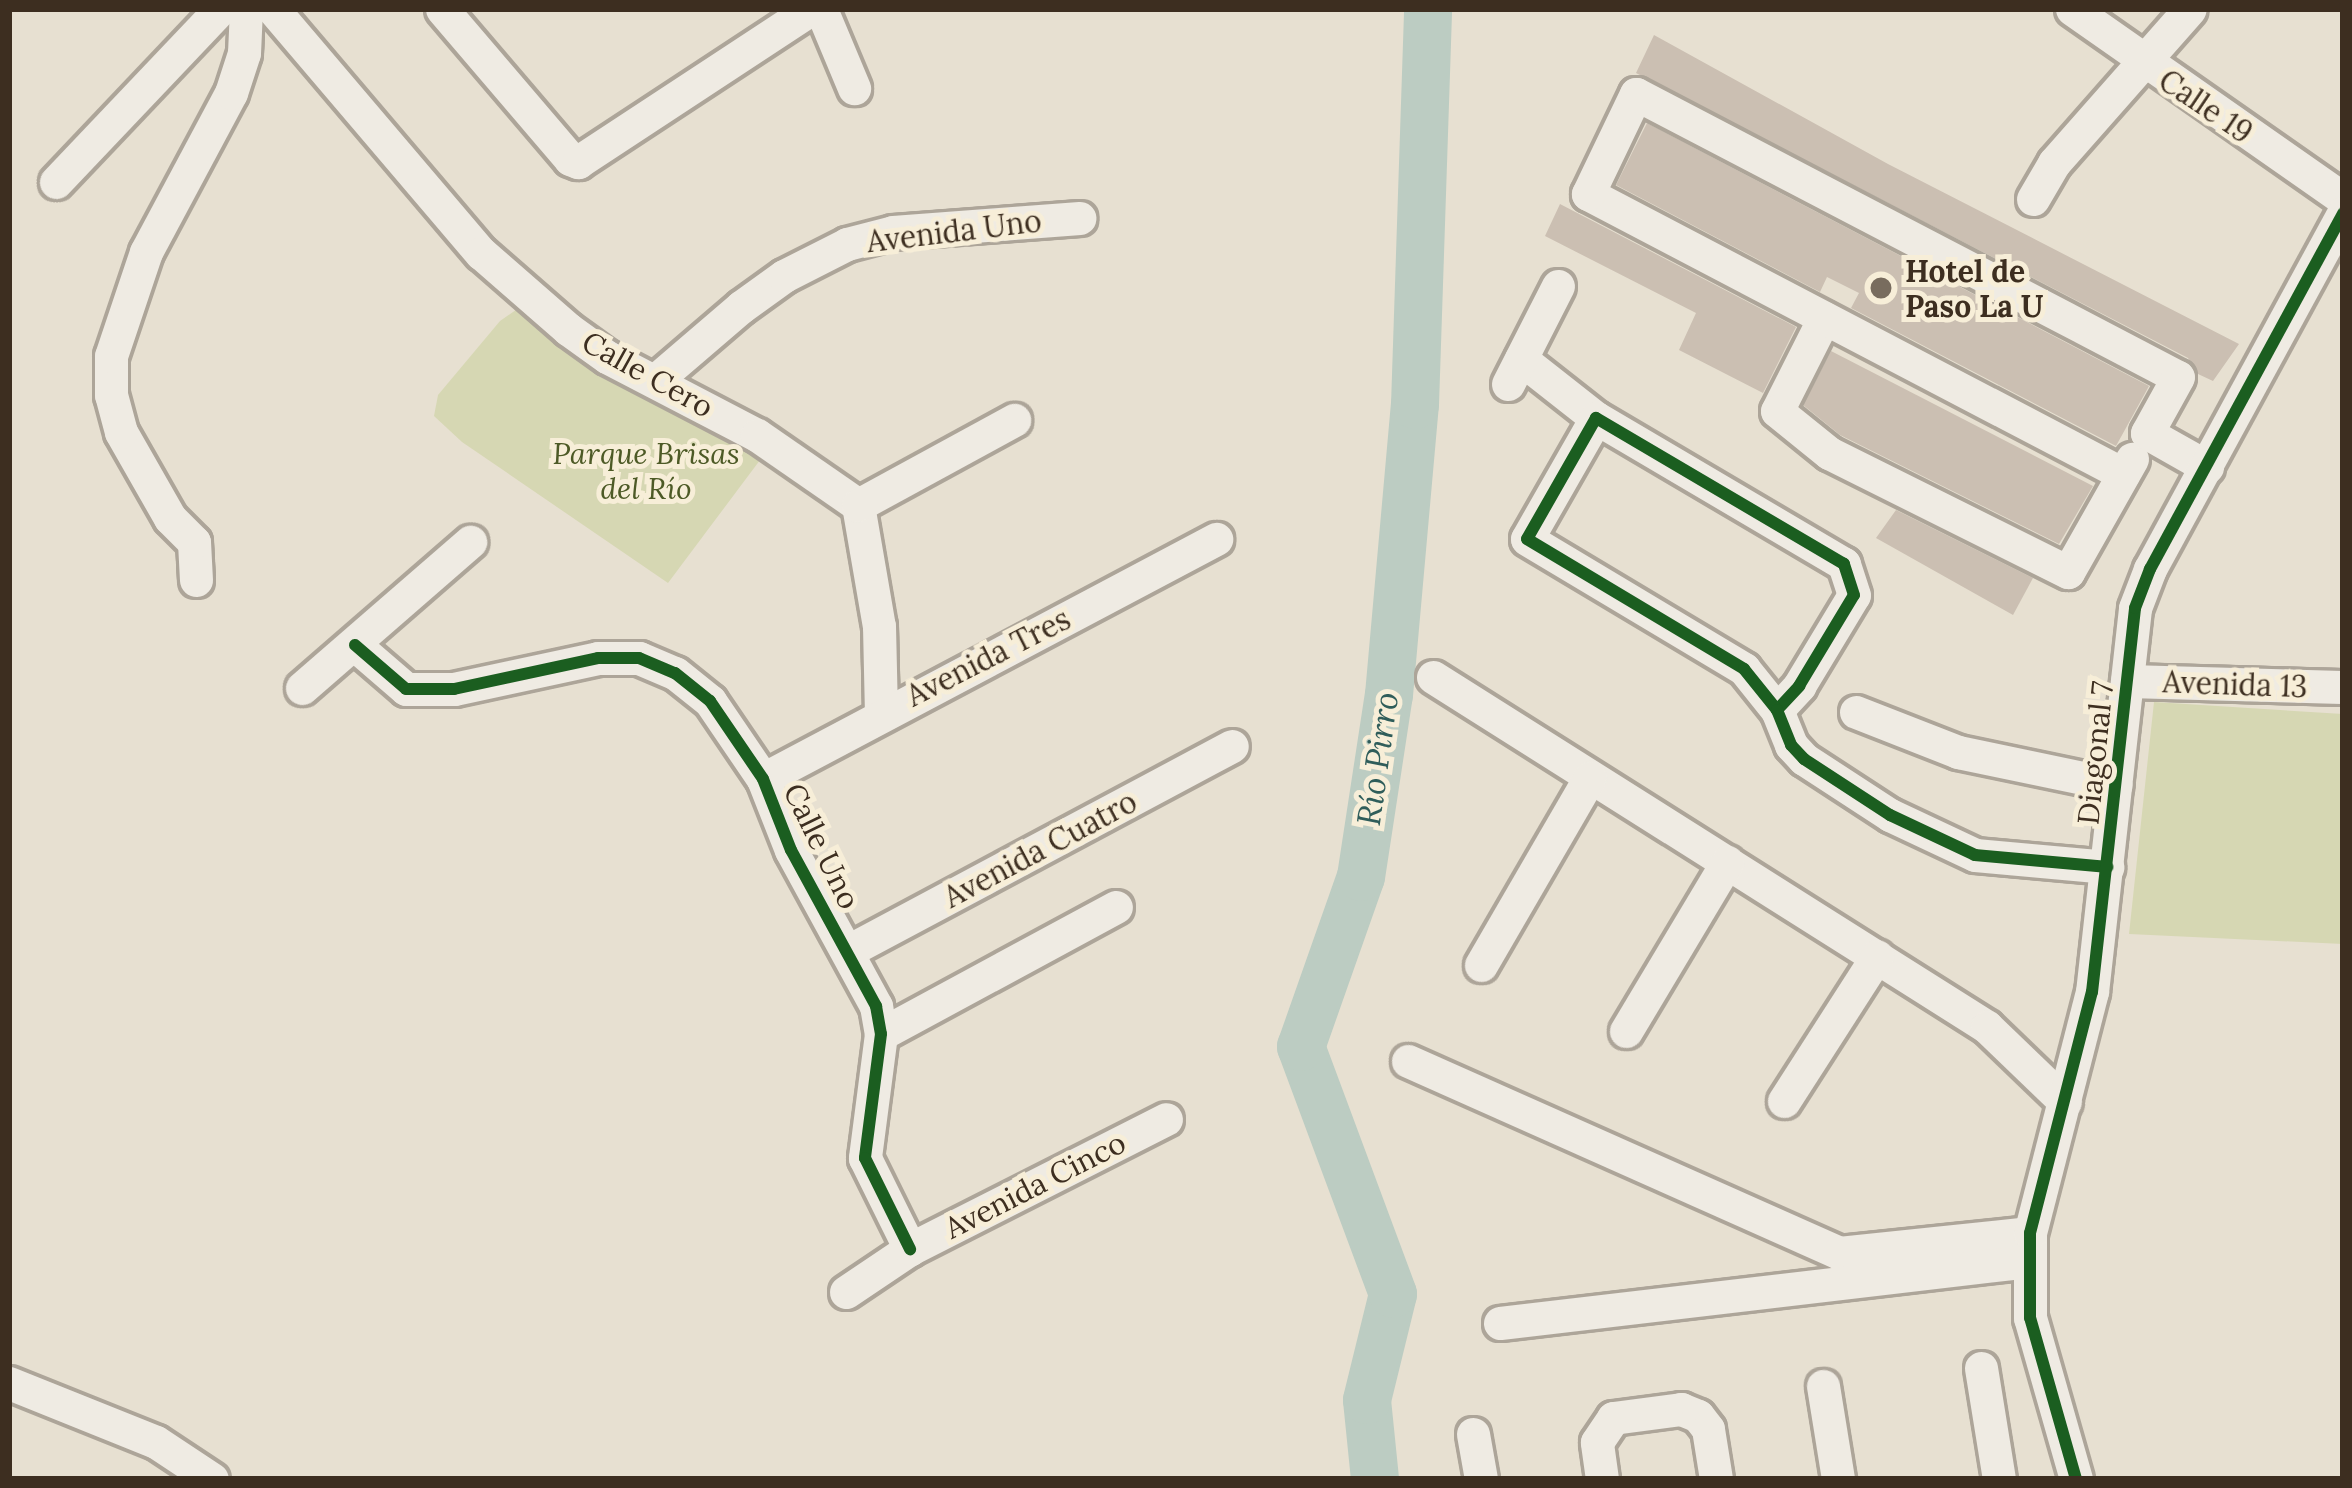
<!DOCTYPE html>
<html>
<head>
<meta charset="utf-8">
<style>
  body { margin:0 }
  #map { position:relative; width:2352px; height:1488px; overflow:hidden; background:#e7e0d1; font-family:Lora,serif }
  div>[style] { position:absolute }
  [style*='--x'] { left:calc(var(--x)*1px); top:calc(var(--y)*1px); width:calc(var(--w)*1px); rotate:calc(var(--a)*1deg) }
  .green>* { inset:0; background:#d6d7b3 }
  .river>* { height:48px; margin:-24px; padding:0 24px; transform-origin:24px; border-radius:24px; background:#bcccc2 }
  .building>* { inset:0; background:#cbbfb2 }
  .roads { filter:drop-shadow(3px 0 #ada599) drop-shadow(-3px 0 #ada599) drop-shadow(0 3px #ada599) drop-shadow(0 -3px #ada599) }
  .minor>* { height:33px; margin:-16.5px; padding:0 16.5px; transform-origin:16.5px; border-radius:16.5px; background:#efebe3 }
  .cycleway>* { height:12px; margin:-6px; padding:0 6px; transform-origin:6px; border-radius:6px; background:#1b5e20 }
  .dots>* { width:33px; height:33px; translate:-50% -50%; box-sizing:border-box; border:6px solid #f7eed8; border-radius:50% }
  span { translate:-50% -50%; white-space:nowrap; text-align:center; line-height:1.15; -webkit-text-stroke:10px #f7eed8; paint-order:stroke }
  .street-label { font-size:30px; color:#3d2e20 }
  .poi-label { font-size:30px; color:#3d2e20; font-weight:700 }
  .left { translate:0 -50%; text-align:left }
  .park-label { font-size:30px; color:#4d5a26; font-style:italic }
  .water-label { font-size:33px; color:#2f5d5a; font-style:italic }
  .frame { position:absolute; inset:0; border:12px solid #3d2e20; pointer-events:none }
</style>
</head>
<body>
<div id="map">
  <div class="green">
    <div style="clip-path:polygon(523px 305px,766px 452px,668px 583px,462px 442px,434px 416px,438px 395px,500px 321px)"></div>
    <div style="clip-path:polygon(2154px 702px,2343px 714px,2343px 944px,2129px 934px)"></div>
  </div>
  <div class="river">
    <div style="--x:1375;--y:1479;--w:79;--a:-95.8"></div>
    <div style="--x:1367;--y:1400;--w:109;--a:-76.2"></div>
    <div style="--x:1393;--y:1294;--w:264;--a:-110.4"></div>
    <div style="--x:1301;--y:1047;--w:180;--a:-70.6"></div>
    <div style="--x:1361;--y:877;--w:184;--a:-81.3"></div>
    <div style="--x:1389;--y:695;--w:291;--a:-84.9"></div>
    <div style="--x:1415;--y:405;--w:396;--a:-88.1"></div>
  </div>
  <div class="building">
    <div style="clip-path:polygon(1654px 35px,1888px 164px,2239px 344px,2213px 381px,2198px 374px,2188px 358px,1636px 73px)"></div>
    <div style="clip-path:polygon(1647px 123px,2149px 386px,2116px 446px,1851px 308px,1859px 293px,1827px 277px,1820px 292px,1616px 185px)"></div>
    <div style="clip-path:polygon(1560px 204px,1796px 327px,1763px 393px,1679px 350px,1696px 313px,1545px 236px)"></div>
    <div style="clip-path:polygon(1831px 351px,2093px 486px,2059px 544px,1840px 435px,1803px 405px)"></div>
    <div style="clip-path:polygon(1896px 510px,2033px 578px,2013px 615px,1876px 538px)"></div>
  </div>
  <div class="roads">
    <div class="minor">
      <div style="--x:273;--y:9;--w:321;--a:49.6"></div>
      <div style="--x:481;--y:253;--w:116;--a:41.1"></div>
      <div style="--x:568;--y:329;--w:48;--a:35.7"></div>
      <div style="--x:607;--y:357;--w:169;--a:27.5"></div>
      <div style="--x:757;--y:435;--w:123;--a:34.7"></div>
      <div style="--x:858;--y:505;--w:123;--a:80.2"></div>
      <div style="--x:879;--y:626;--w:86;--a:88.7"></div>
      <div style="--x:442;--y:9;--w:197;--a:49.5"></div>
      <div style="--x:570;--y:159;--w:9;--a:21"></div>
      <div style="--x:578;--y:162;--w:279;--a:-33.3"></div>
      <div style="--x:821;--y:9;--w:86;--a:67.3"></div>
      <div style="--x:2072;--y:9;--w:331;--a:35"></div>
      <div style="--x:56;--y:182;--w:238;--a:-46.5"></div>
      <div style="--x:2033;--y:199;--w:42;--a:-59.7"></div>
      <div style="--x:2054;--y:163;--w:205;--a:-48.6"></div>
      <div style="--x:1824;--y:318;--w:104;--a:116.8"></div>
      <div style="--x:1777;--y:411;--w:67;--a:38.9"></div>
      <div style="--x:1829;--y:453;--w:267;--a:26.5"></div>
      <div style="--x:2068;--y:572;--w:130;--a:-60.5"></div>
      <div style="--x:1521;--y:359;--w:95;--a:38.2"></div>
      <div style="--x:657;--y:379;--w:111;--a:-40.6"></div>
      <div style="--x:741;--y:307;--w:53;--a:-35.8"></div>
      <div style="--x:784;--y:276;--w:71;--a:-26.9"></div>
      <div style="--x:847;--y:244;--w:48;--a:-14.6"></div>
      <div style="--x:893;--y:232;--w:187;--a:-4.3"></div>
      <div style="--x:1508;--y:384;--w:110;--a:-63"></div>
      <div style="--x:2123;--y:474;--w:604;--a:-152.37"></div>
      <div style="--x:1588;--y:194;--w:111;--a:-64.4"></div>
      <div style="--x:1636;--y:94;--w:611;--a:27.57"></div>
      <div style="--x:2178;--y:377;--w:64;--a:119"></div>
      <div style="--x:2147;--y:433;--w:69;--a:29.5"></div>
      <div style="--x:858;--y:505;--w:178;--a:-28.6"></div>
      <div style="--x:196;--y:580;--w:38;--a:-93"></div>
      <div style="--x:194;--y:542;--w:34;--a:-135"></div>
      <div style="--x:170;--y:518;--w:99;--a:-119.7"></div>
      <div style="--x:121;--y:432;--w:38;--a:-105"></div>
      <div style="--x:111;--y:395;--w:39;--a:-90"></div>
      <div style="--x:111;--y:356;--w:110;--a:-71.4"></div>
      <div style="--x:146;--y:252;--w:180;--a:-61.9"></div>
      <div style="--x:231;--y:93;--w:42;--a:-72"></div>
      <div style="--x:244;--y:53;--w:44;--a:-87.4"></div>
      <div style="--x:355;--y:645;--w:67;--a:40.8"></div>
      <div style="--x:406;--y:689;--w:48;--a:0"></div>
      <div style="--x:454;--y:689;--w:147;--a:-12.1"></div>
      <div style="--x:598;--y:658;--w:41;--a:0"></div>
      <div style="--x:639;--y:658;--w:39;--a:23"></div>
      <div style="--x:675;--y:673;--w:45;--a:38.7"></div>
      <div style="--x:710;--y:701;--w:94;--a:55.8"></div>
      <div style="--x:763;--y:779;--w:76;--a:68.5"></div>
      <div style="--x:791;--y:850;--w:178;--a:61.4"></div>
      <div style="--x:876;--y:1006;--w:28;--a:80"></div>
      <div style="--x:881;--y:1034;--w:125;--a:97.4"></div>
      <div style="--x:865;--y:1158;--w:102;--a:63.7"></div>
      <div style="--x:1433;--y:677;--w:655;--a:32.28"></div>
      <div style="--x:1987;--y:1027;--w:108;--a:43.9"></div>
      <div style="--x:2127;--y:681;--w:216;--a:1.6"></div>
      <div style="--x:302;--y:688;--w:223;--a:-41"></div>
      <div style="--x:1777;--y:710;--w:33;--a:-47"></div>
      <div style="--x:1799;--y:686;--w:106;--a:-58.9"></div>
      <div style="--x:1854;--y:595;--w:33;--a:-108"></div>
      <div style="--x:1844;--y:564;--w:288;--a:-149.5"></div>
      <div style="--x:1596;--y:418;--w:139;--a:119.7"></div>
      <div style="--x:1527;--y:539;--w:253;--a:30.9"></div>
      <div style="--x:1744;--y:669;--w:53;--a:51.2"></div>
      <div style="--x:1777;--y:710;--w:38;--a:68"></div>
      <div style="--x:1791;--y:745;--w:19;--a:47"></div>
      <div style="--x:1804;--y:759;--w:103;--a:33.1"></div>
      <div style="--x:1890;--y:815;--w:94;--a:25.2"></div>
      <div style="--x:1975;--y:855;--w:133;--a:5.2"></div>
      <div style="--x:1856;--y:712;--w:110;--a:21.4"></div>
      <div style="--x:1958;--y:752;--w:161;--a:11.8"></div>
      <div style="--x:763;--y:779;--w:513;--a:-27.91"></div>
      <div style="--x:848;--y:951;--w:435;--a:-28.1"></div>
      <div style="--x:1481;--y:965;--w:217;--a:-59.9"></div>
      <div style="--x:1626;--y:1031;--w:197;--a:-59.1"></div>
      <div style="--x:881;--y:1034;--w:267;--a:-28.4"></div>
      <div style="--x:1408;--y:1061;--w:472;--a:24"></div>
      <div style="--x:1839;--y:1253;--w:192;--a:-6"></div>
      <div style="--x:1784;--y:1101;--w:172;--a:-57.3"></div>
      <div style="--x:846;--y:1292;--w:77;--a:-33.9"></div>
      <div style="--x:910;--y:1249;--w:287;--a:-26.9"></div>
      <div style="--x:1500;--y:1323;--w:533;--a:-6.68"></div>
      <div style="--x:1981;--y:1368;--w:112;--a:80.8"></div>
      <div style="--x:9;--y:1383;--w:158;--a:21.9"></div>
      <div style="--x:156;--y:1442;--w:67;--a:33.5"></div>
      <div style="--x:1823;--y:1386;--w:94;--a:80.8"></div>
      <div style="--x:1473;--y:1434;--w:46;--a:79.9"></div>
      <div style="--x:1602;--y:1479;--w:37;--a:-98"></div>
      <div style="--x:1597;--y:1442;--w:29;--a:-56"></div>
      <div style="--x:1613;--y:1418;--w:69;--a:-7.5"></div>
      <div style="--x:1681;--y:1409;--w:18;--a:22"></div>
      <div style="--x:1698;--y:1416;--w:16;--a:52"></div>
      <div style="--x:1708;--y:1429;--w:51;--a:80.9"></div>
      <div style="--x:2076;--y:1479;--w:167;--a:-105.9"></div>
      <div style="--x:2030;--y:1318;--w:85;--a:-90"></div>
      <div style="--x:2030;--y:1233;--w:249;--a:-75.6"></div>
      <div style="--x:2092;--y:992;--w:386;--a:-83.6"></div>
      <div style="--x:2135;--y:608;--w:42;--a:-69"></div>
      <div style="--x:2150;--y:569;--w:405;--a:-61.5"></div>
    </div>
  </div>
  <div class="cycleway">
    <div style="--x:355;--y:645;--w:67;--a:40.8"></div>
    <div style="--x:406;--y:689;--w:48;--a:0"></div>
    <div style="--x:454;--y:689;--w:147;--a:-12.1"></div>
    <div style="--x:598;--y:658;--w:41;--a:0"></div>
    <div style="--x:639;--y:658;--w:39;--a:23"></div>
    <div style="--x:675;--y:673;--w:45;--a:38.7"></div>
    <div style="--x:710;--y:701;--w:94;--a:55.8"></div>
    <div style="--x:763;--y:779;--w:76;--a:68.5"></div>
    <div style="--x:791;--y:850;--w:178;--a:61.4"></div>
    <div style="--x:876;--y:1006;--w:28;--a:80"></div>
    <div style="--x:881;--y:1034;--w:125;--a:97.4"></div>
    <div style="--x:865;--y:1158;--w:102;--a:63.7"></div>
    <div style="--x:1777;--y:710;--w:33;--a:-47"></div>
    <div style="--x:1799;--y:686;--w:106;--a:-58.9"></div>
    <div style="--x:1854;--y:595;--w:33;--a:-108"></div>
    <div style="--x:1844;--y:564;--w:288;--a:-149.5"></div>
    <div style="--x:1596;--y:418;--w:139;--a:119.7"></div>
    <div style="--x:1527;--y:539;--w:253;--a:30.9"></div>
    <div style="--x:1744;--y:669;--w:53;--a:51.2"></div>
    <div style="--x:1777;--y:710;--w:38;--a:68"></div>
    <div style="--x:1791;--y:745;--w:19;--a:47"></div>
    <div style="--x:1804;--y:759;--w:103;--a:33.1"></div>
    <div style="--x:1890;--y:815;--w:94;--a:25.2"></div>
    <div style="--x:1975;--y:855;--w:133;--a:5.2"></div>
    <div style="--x:2076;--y:1479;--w:167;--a:-105.9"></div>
    <div style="--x:2030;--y:1318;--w:85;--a:-90"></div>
    <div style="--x:2030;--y:1233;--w:249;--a:-75.6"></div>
    <div style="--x:2092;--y:992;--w:386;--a:-83.6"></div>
    <div style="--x:2135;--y:608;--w:42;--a:-69"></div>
    <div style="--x:2150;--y:569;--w:405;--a:-61.5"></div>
  </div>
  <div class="dots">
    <div style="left:1881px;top:288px;background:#786c5e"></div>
  </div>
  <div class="street-label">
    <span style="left:2206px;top:106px;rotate:34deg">Calle 19</span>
    <span style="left:954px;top:231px;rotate:-7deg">Avenida Uno</span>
    <span style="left:648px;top:374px;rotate:29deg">Calle Cero</span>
    <span style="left:988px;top:657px;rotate:-27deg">Avenida Tres</span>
    <span style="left:2235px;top:684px;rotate:2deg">Avenida 13</span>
    <span style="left:2095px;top:753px;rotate:-84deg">Diagonal 7</span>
    <span style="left:822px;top:846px;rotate:64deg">Calle Uno</span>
    <span style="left:1040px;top:849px;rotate:-28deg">Avenida Cuatro</span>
    <span style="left:1035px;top:1185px;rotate:-27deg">Avenida Cinco</span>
  </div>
  <div class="poi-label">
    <span class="left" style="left:1905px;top:288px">Hotel de<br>Paso La U</span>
  </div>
  <div class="park-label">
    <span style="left:646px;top:470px">Parque Brisas<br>del Río</span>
  </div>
  <div class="water-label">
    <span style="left:1378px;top:759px;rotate:-82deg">Río Pirro</span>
  </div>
  <div class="frame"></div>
</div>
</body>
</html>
